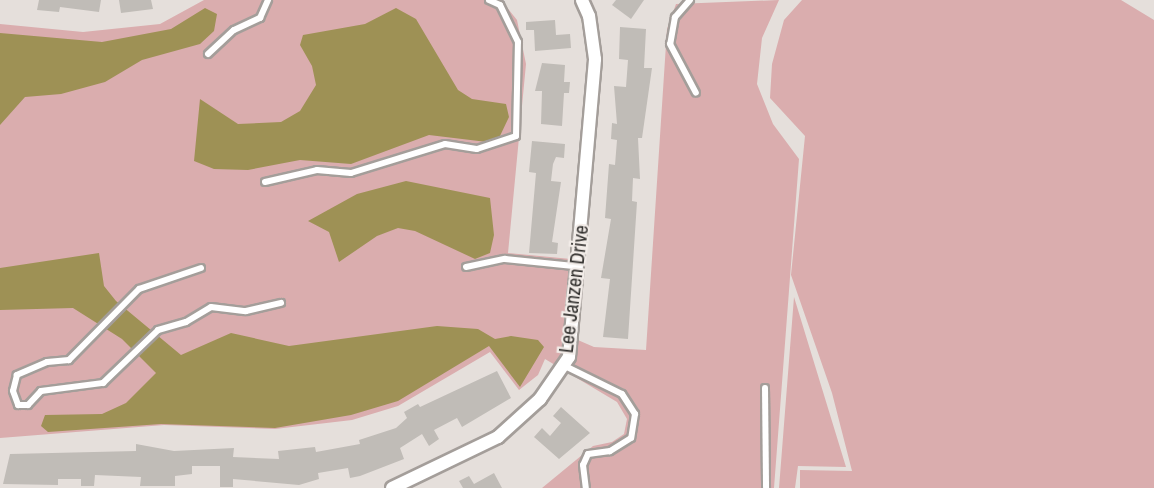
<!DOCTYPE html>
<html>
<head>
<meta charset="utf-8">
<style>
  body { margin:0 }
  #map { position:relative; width:1154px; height:488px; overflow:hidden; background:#e5dfdb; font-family:"Archivo Narrow",sans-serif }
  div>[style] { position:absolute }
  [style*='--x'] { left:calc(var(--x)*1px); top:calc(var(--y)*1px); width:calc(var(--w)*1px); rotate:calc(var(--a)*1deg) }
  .green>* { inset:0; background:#daadae }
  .water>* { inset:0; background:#9e9155 }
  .building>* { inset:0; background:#c0bcb7 }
  .roads { filter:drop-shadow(2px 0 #a49e9a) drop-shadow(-2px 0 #a49e9a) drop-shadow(0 2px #a49e9a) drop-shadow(0 -2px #a49e9a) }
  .lane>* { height:6px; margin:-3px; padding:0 3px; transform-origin:3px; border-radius:3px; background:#fff }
  .street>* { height:12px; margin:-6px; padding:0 6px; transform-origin:6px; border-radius:6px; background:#fff }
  span { translate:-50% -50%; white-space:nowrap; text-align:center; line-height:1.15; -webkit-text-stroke:4.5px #f2ece8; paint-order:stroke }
  .street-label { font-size:20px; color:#32302e }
</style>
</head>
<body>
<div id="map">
  <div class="green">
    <div style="clip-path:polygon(204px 0,501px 0,517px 20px,526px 64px,508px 253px,571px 259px,564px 334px,594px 347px,646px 350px,667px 29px,676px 4px,779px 0,762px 38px,757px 84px,773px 124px,799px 159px,774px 488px,542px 488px,593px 446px,612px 442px,624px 434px,627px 419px,617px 402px,545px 359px,538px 375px,519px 390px,490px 352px,398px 406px,352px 420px,275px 429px,164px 425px,0 438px,0 24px,83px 32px,160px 24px)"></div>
    <div style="clip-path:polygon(802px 0,1121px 0,1154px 20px,1154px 488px,800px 488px,800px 470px,852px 471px,832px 393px,791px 275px,805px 136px,770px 98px,772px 64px,784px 20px)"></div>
    <div style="clip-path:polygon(794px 297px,846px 467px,798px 466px,795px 488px,779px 488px)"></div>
  </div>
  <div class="water">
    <div style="clip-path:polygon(205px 8px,217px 14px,214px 31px,200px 44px,142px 60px,105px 82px,61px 94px,25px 97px,0 125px,0 33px,102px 42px,171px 29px)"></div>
    <div style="clip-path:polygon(396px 8px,416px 19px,458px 90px,472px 99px,506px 104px,509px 117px,499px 138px,487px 142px,429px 135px,351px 164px,300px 160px,248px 170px,214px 169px,194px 161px,200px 99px,238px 124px,281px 122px,300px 111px,316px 85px,312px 66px,300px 45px,303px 35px,365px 24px)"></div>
    <div style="clip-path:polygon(406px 181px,490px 198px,494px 235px,490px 253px,475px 259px,415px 231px,398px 228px,377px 236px,339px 262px,329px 232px,308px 221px,357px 194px)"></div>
    <div style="clip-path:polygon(99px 253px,104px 286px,116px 301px,181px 355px,231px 333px,289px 346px,437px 326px,478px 329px,495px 339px,511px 336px,538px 340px,544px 347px,520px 387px,489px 346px,398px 401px,351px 415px,275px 428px,161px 424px,48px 432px,41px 426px,45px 415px,102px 414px,126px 403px,156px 373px,122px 339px,73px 308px,0 310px,0 268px)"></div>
  </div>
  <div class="building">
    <div style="clip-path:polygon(39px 0,101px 0,99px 12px,60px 7px,59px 12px,37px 10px)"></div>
    <div style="clip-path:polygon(119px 0,151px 0,153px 9px,121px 13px)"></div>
    <div style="clip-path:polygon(616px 0,644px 0,631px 19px,612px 5px)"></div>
    <div style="clip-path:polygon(555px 20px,556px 35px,570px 34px,571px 48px,535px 51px,534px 30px,526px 30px,526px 22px)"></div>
    <div style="clip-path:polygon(620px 27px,646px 29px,644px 68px,652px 68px,642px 138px,638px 138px,640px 179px,633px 178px,632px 201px,637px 202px,628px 339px,603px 337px,610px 279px,601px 278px,611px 219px,605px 218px,609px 164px,615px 165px,617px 140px,611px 139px,612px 123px,617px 124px,614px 86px,626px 87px,628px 60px,619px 59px)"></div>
    <div style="clip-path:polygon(542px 63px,565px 65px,564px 82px,570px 82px,569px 93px,564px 93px,562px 126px,541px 124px,542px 91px,535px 91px)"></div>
    <div style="clip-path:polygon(532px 141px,565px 144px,564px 158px,556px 157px,553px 164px,551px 181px,561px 182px,552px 242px,558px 243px,557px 254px,529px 253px,536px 173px,529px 172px)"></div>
    <div style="clip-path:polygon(497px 371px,511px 398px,462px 427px,457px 418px,434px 430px,439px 439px,429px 446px,422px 434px,400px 448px,404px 459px,360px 476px,350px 478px,348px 468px,318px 473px,319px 479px,299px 485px,233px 479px,233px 487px,220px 487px,220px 466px,192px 466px,192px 474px,175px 476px,175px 486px,140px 486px,141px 477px,95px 475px,94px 486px,81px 486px,81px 479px,58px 479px,58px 485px,3px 484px,10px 454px,136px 451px,136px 444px,174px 451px,234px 448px,233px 457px,279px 459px,278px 451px,315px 447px,316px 452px,360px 444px,359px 440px,396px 428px,407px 418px,404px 412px,418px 404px,420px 407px)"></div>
    <div style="clip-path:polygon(561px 407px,590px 433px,559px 459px,534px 437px,542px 428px,550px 436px,561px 423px,553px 416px)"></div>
    <div style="clip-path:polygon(494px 473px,502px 488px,463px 488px,459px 481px,469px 476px,474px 484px)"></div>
  </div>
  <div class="roads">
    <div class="lane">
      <div style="--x:690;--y:0;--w:23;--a:131"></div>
      <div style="--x:675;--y:17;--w:27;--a:100"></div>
      <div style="--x:670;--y:44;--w:55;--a:62"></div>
      <div style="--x:208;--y:54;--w:35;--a:-43"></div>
      <div style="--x:234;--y:30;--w:29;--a:-25"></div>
      <div style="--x:260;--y:18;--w:20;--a:-66"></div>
      <div style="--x:265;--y:182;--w:53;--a:-13"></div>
      <div style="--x:317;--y:170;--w:34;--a:5"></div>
      <div style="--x:351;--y:173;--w:98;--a:-17.1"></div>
      <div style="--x:445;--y:144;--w:32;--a:9"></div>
      <div style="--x:477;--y:149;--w:41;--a:-18.4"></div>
      <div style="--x:516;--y:136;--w:94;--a:-88.8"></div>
      <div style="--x:518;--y:42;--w:41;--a:-115.9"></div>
      <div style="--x:500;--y:5;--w:12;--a:-156"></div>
      <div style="--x:466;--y:267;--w:40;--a:-12"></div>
      <div style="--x:505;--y:259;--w:69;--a:5.8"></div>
      <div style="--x:201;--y:268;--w:65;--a:161.3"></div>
      <div style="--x:139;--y:289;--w:100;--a:134.6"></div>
      <div style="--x:69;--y:360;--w:22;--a:175"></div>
      <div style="--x:47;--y:362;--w:33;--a:157"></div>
      <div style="--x:17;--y:375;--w:16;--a:104"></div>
      <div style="--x:13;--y:391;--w:15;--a:70"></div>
      <div style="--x:18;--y:405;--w:10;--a:0"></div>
      <div style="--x:28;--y:405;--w:19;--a:-47"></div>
      <div style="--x:41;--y:391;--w:63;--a:-7.4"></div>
      <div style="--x:103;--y:383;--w:76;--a:-43.9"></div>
      <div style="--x:158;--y:330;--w:29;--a:-16"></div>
      <div style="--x:186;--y:322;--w:29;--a:-31"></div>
      <div style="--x:211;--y:307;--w:35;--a:7"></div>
      <div style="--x:246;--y:311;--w:36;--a:-13"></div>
      <div style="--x:567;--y:367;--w:61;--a:26.1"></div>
      <div style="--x:622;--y:394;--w:24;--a:57"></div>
      <div style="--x:635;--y:414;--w:24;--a:99"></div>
      <div style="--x:631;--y:438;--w:25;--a:148"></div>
      <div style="--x:610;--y:451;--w:22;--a:172"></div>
      <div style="--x:588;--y:454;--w:12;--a:114"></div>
      <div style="--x:583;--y:465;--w:23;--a:83"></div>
      <div style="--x:765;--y:388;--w:100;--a:89.4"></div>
    </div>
    <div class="street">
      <div style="--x:392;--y:488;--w:118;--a:-25.7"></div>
      <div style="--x:498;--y:437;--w:57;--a:-42.1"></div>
      <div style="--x:540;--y:399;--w:51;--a:-55.4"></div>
      <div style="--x:569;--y:357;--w:299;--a:-85"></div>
      <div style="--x:595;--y:59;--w:43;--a:-97.9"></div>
      <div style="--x:589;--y:16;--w:17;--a:-114"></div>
    </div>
  </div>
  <div class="street-label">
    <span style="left:573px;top:289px;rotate:-83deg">Lee Janzen Drive</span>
  </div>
</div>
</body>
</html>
